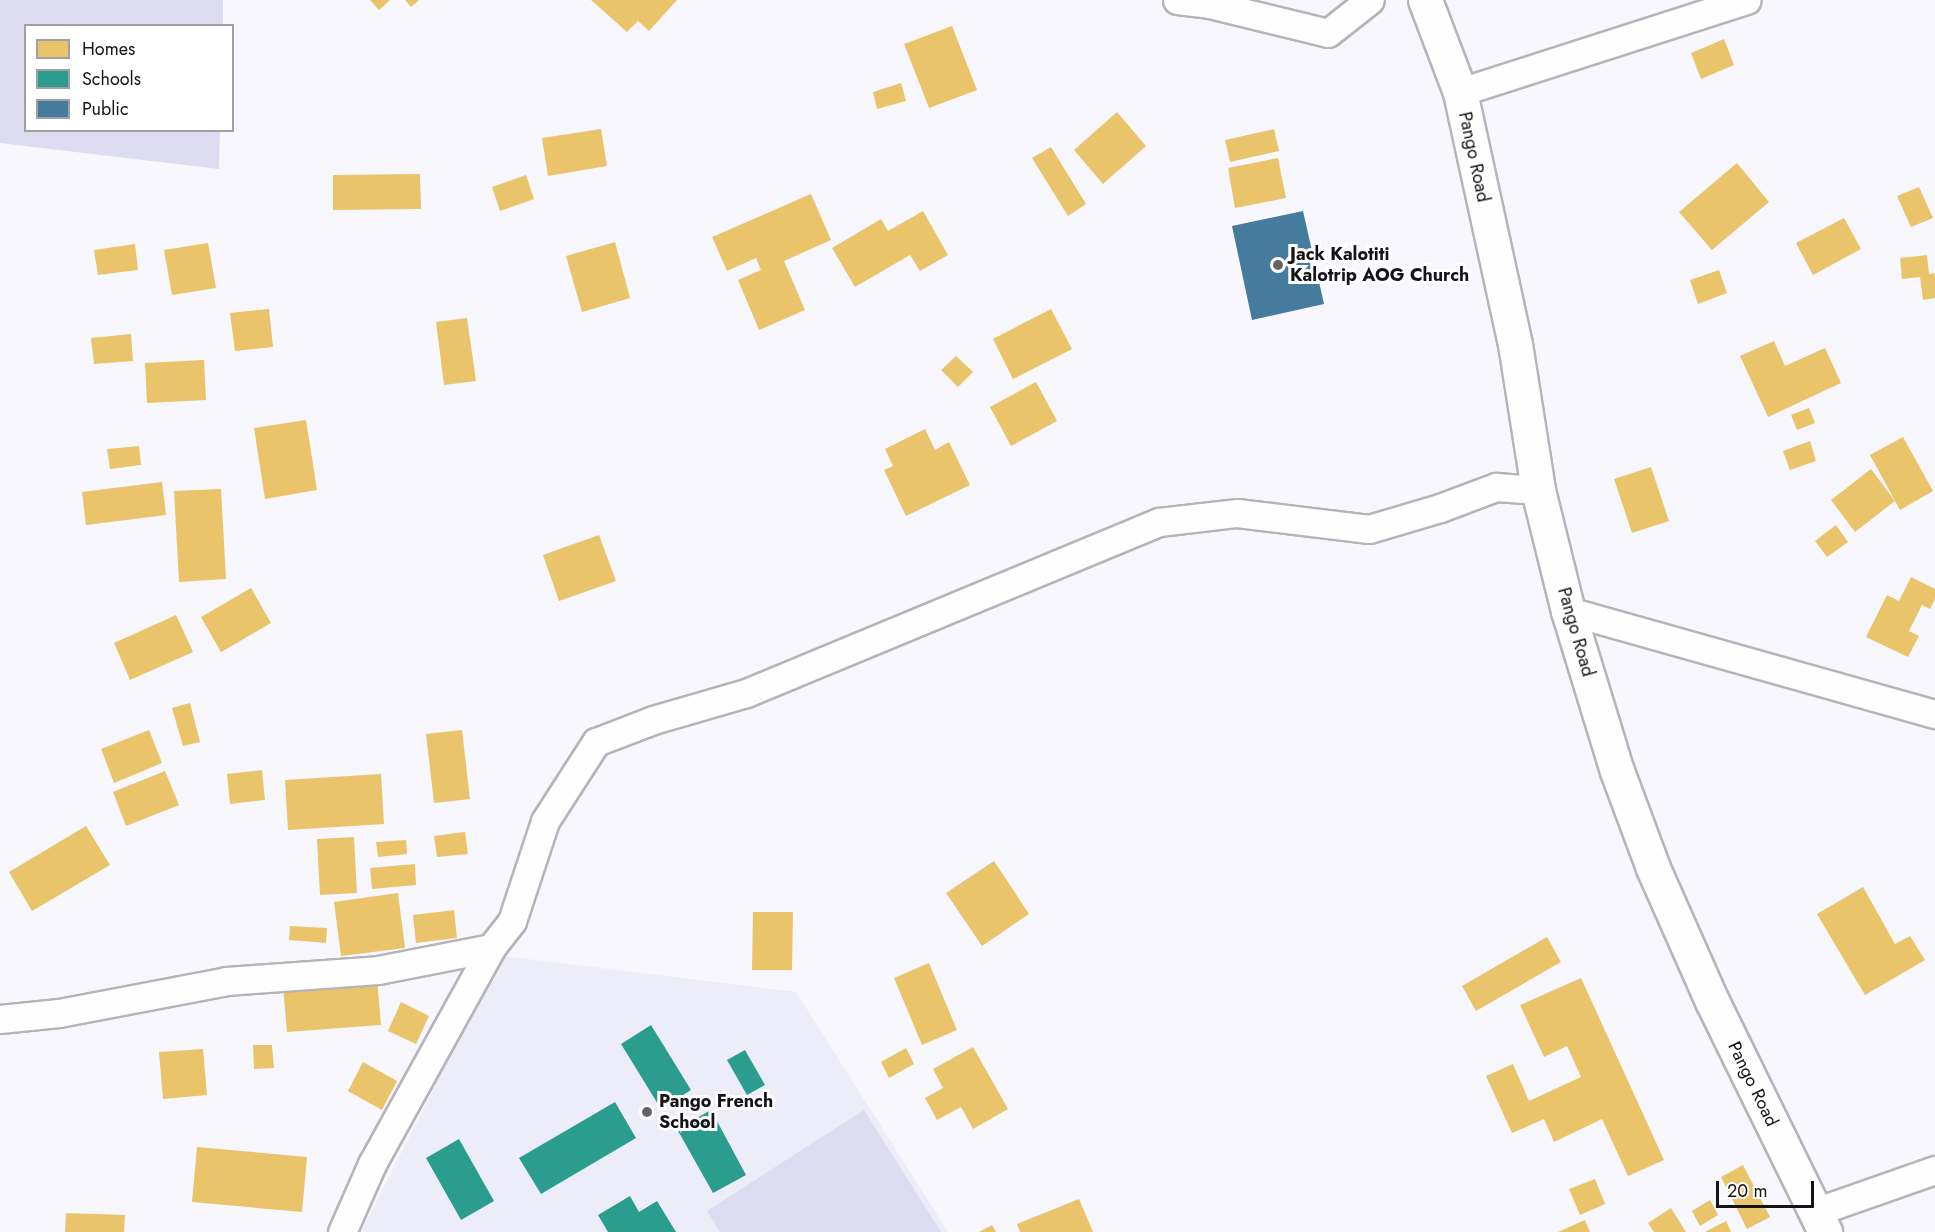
<!DOCTYPE html>
<html>
<head>
<meta charset="utf-8">
<style>
  body { margin:0 }
  #map { position:relative; width:1935px; height:1232px; overflow:hidden; background:#f8f7fd; font-family:Jost,sans-serif }
  div>[style] { position:absolute }
  [style*='--x'] { left:calc(var(--x)*1px); top:calc(var(--y)*1px); width:calc(var(--w)*1px); rotate:calc(var(--a)*1deg) }
  .built>* { inset:0; background:#edecf9 }
  .green>* { inset:0; background:#dedcf1 }
  .homes>* { inset:0; background:#e9c46a }
  .schools>* { inset:0; background:#2a9d8f }
  .public>* { inset:0; background:#457b9d }
  .roads { filter:drop-shadow(2px 0 #b5b4b9) drop-shadow(-2px 0 #b5b4b9) drop-shadow(0 2px #b5b4b9) drop-shadow(0 -2px #b5b4b9) }
  .street>* { height:27px; margin:-13.5px; padding:0 13.5px; transform-origin:13.5px; border-radius:13.5px; background:#fefeff }
  .secondary>* { height:33px; margin:-16.5px; padding:0 16.5px; transform-origin:16.5px; border-radius:16.5px; background:#fefeff }
  .dots>* { width:16px; height:16px; translate:-50% -50%; box-sizing:border-box; border:3px solid #fff; border-radius:50% }
  span { translate:-50% -50%; white-space:nowrap; text-align:center; line-height:1.15; -webkit-text-stroke:6px #fff; paint-order:stroke }
  .street-label { font-size:18px; color:#141418 }
  .poi-label { font-size:18px; color:#141418; font-weight:700 }
  .left { translate:0 -50%; text-align:left }
  .legend { position:absolute; left:24px; top:24px; width:210px; height:108px; box-sizing:border-box; background:#fff; border:2px solid #a1a1a3; margin:0; padding:8px 10px; list-style:none; font-size:18px; color:#141418 }
  .legend li { display:flex; align-items:center; gap:12px; height:30px }
  .legend b { width:30px; border:2px solid #a1a1a3 }
  .scale { position:absolute; left:1716px; top:1181px; width:98px; height:27px; box-sizing:border-box; border:3px solid #141418; border-top:0; padding-left:8px; font-size:18px; line-height:21px; white-space:nowrap; color:#141418; -webkit-text-stroke:4px #fff; paint-order:stroke }
</style>
</head>
<body>
<div id="map">
  <div class="built">
    <div style="clip-path:polygon(501px 956px,796px 992px,948px 1232px,361px 1232px)"></div>
  </div>
  <div class="green">
    <div style="clip-path:polygon(0 0,223px 0,223px 25px,26px 26px,26px 130px,220px 131px,219px 169px,0 143px)"></div>
    <div style="clip-path:polygon(864px 1110px,941px 1232px,720px 1232px,707px 1211px)"></div>
  </div>
  <div class="homes">
    <div style="clip-path:polygon(370px 0,390px 0,379px 10px)"></div>
    <div style="clip-path:polygon(405px 0,419px 0,411px 7px)"></div>
    <div style="clip-path:polygon(591px 0,677px 0,649px 31px,638px 21px,627px 32px)"></div>
    <div style="clip-path:polygon(952px 26px,977px 90px,929px 108px,904px 44px)"></div>
    <div style="clip-path:polygon(1724px 39px,1734px 65px,1701px 79px,1691px 53px)"></div>
    <div style="clip-path:polygon(901px 83px,906px 101px,877px 109px,873px 92px)"></div>
    <div style="clip-path:polygon(1117px 112px,1146px 146px,1103px 184px,1074px 150px)"></div>
    <div style="clip-path:polygon(601px 129px,607px 166px,548px 176px,542px 138px)"></div>
    <div style="clip-path:polygon(1274px 129px,1279px 151px,1230px 162px,1225px 140px)"></div>
    <div style="clip-path:polygon(1051px 147px,1086px 204px,1068px 216px,1032px 158px)"></div>
    <div style="clip-path:polygon(1278px 158px,1286px 198px,1235px 208px,1228px 168px)"></div>
    <div style="clip-path:polygon(1737px 163px,1769px 202px,1712px 250px,1679px 212px)"></div>
    <div style="clip-path:polygon(420px 174px,421px 209px,333px 210px,333px 175px)"></div>
    <div style="clip-path:polygon(526px 175px,534px 199px,500px 211px,492px 187px)"></div>
    <div style="clip-path:polygon(1919px 187px,1933px 218px,1911px 227px,1897px 196px)"></div>
    <div style="clip-path:polygon(811px 194px,831px 240px,784px 261px,805px 310px,759px 330px,738px 280px,761px 270px,756px 258px,727px 271px,712px 237px)"></div>
    <div style="clip-path:polygon(923px 211px,948px 255px,920px 271px,910px 255px,855px 287px,832px 248px,881px 219px,888px 231px)"></div>
    <div style="clip-path:polygon(1844px 218px,1861px 249px,1813px 275px,1796px 243px)"></div>
    <div style="clip-path:polygon(615px 242px,630px 298px,582px 312px,566px 256px)"></div>
    <div style="clip-path:polygon(208px 243px,216px 288px,172px 295px,164px 250px)"></div>
    <div style="clip-path:polygon(135px 244px,138px 270px,98px 275px,94px 250px)"></div>
    <div style="clip-path:polygon(1927px 255px,1929px 274px,1935px 273px,1935px 298px,1923px 300px,1920px 277px,1902px 279px,1900px 258px)"></div>
    <div style="clip-path:polygon(1719px 270px,1727px 293px,1698px 304px,1690px 280px)"></div>
    <div style="clip-path:polygon(269px 309px,273px 347px,235px 351px,230px 313px)"></div>
    <div style="clip-path:polygon(1051px 309px,1072px 349px,1013px 379px,993px 339px)"></div>
    <div style="clip-path:polygon(467px 318px,476px 381px,444px 385px,436px 322px)"></div>
    <div style="clip-path:polygon(131px 334px,133px 361px,94px 364px,91px 338px)"></div>
    <div style="clip-path:polygon(1774px 341px,1785px 366px,1825px 348px,1841px 383px,1768px 417px,1740px 356px)"></div>
    <div style="clip-path:polygon(956px 356px,973px 372px,958px 387px,941px 370px)"></div>
    <div style="clip-path:polygon(204px 360px,206px 400px,147px 403px,145px 363px)"></div>
    <div style="clip-path:polygon(1036px 382px,1057px 421px,1011px 446px,990px 407px)"></div>
    <div style="clip-path:polygon(1809px 408px,1815px 423px,1797px 430px,1791px 415px)"></div>
    <div style="clip-path:polygon(306px 420px,317px 490px,265px 499px,254px 428px)"></div>
    <div style="clip-path:polygon(925px 429px,935px 450px,949px 442px,970px 485px,906px 516px,884px 470px,893px 466px,885px 449px)"></div>
    <div style="clip-path:polygon(1903px 437px,1933px 491px,1900px 510px,1870px 455px)"></div>
    <div style="clip-path:polygon(1810px 441px,1816px 461px,1790px 470px,1783px 451px)"></div>
    <div style="clip-path:polygon(139px 446px,141px 465px,110px 469px,107px 449px)"></div>
    <div style="clip-path:polygon(1651px 467px,1669px 521px,1632px 533px,1614px 479px)"></div>
    <div style="clip-path:polygon(1871px 469px,1895px 501px,1855px 532px,1831px 500px)"></div>
    <div style="clip-path:polygon(162px 482px,166px 515px,86px 525px,82px 492px)"></div>
    <div style="clip-path:polygon(221px 489px,226px 579px,179px 582px,174px 491px)"></div>
    <div style="clip-path:polygon(1836px 525px,1848px 542px,1827px 557px,1815px 541px)"></div>
    <div style="clip-path:polygon(599px 535px,616px 581px,559px 601px,543px 555px)"></div>
    <div style="clip-path:polygon(1911px 577px,1935px 589px,1935px 599px,1930px 609px,1922px 605px,1909px 631px,1919px 636px,1908px 657px,1866px 637px,1887px 595px,1899px 601px)"></div>
    <div style="clip-path:polygon(251px 588px,271px 623px,221px 652px,201px 617px)"></div>
    <div style="clip-path:polygon(176px 615px,193px 652px,130px 680px,114px 643px)"></div>
    <div style="clip-path:polygon(190px 703px,200px 742px,183px 746px,172px 708px)"></div>
    <div style="clip-path:polygon(149px 730px,162px 763px,114px 783px,101px 749px)"></div>
    <div style="clip-path:polygon(462px 730px,470px 799px,434px 803px,426px 734px)"></div>
    <div style="clip-path:polygon(262px 770px,265px 800px,230px 804px,227px 774px)"></div>
    <div style="clip-path:polygon(165px 771px,179px 805px,126px 826px,113px 792px)"></div>
    <div style="clip-path:polygon(381px 774px,384px 824px,288px 830px,285px 780px)"></div>
    <div style="clip-path:polygon(86px 826px,110px 865px,32px 911px,9px 872px)"></div>
    <div style="clip-path:polygon(465px 832px,468px 854px,437px 857px,434px 836px)"></div>
    <div style="clip-path:polygon(354px 837px,357px 893px,320px 895px,317px 839px)"></div>
    <div style="clip-path:polygon(406px 840px,407px 854px,378px 857px,376px 842px)"></div>
    <div style="clip-path:polygon(994px 861px,1029px 914px,982px 946px,946px 893px)"></div>
    <div style="clip-path:polygon(415px 864px,416px 885px,372px 889px,370px 868px)"></div>
    <div style="clip-path:polygon(1863px 887px,1895px 944px,1910px 936px,1925px 960px,1865px 995px,1817px 914px)"></div>
    <div style="clip-path:polygon(398px 893px,405px 948px,341px 956px,334px 902px)"></div>
    <div style="clip-path:polygon(454px 910px,457px 938px,416px 943px,413px 915px)"></div>
    <div style="clip-path:polygon(753px 912px,793px 912px,792px 970px,752px 970px)"></div>
    <div style="clip-path:polygon(290px 926px,327px 928px,326px 943px,289px 940px)"></div>
    <div style="clip-path:polygon(1547px 937px,1561px 962px,1476px 1011px,1462px 986px)"></div>
    <div style="clip-path:polygon(929px 963px,957px 1030px,922px 1045px,894px 978px)"></div>
    <div style="clip-path:polygon(1581px 978px,1664px 1160px,1628px 1176px,1602px 1119px,1554px 1142px,1544px 1119px,1512px 1133px,1486px 1076px,1513px 1064px,1529px 1101px,1581px 1077px,1567px 1046px,1544px 1057px,1520px 1005px)"></div>
    <div style="clip-path:polygon(377px 979px,381px 1025px,287px 1032px,283px 987px)"></div>
    <div style="clip-path:polygon(401px 1002px,429px 1016px,416px 1044px,388px 1031px)"></div>
    <div style="clip-path:polygon(253px 1045px,272px 1045px,274px 1068px,254px 1069px)"></div>
    <div style="clip-path:polygon(973px 1047px,1008px 1109px,973px 1129px,961px 1107px,937px 1120px,925px 1098px,943px 1088px,933px 1069px)"></div>
    <div style="clip-path:polygon(906px 1048px,914px 1064px,889px 1078px,881px 1062px)"></div>
    <div style="clip-path:polygon(203px 1049px,207px 1095px,163px 1099px,159px 1052px)"></div>
    <div style="clip-path:polygon(363px 1062px,397px 1081px,382px 1110px,348px 1091px)"></div>
    <div style="clip-path:polygon(197px 1147px,307px 1157px,302px 1212px,192px 1202px)"></div>
    <div style="clip-path:polygon(1743px 1165px,1770px 1217px,1747px 1229px,1721px 1177px)"></div>
    <div style="clip-path:polygon(1595px 1179px,1605px 1204px,1580px 1215px,1569px 1189px)"></div>
    <div style="clip-path:polygon(1079px 1199px,1093px 1232px,1020px 1232px,1017px 1224px)"></div>
    <div style="clip-path:polygon(1710px 1200px,1718px 1215px,1700px 1226px,1692px 1211px)"></div>
    <div style="clip-path:polygon(1671px 1208px,1686px 1232px,1654px 1232px,1648px 1223px)"></div>
    <div style="clip-path:polygon(66px 1213px,125px 1215px,124px 1232px,65px 1232px)"></div>
    <div style="clip-path:polygon(1585px 1220px,1590px 1232px,1558px 1232px)"></div>
    <div style="clip-path:polygon(1726px 1221px,1731px 1232px,1705px 1232px)"></div>
    <div style="clip-path:polygon(992px 1225px,996px 1232px,979px 1232px)"></div>
  </div>
  <div class="schools">
    <div style="clip-path:polygon(651px 1025px,691px 1090px,661px 1109px,621px 1044px)"></div>
    <div style="clip-path:polygon(745px 1050px,765px 1085px,747px 1095px,727px 1060px)"></div>
    <div style="clip-path:polygon(615px 1102px,636px 1138px,541px 1194px,519px 1158px)"></div>
    <div style="clip-path:polygon(711px 1110px,746px 1175px,713px 1193px,677px 1129px)"></div>
    <div style="clip-path:polygon(459px 1139px,494px 1201px,461px 1220px,426px 1158px)"></div>
    <div style="clip-path:polygon(630px 1196px,639px 1212px,657px 1201px,676px 1232px,608px 1232px,598px 1215px)"></div>
  </div>
  <div class="public">
    <div style="clip-path:polygon(1303px 211px,1324px 304px,1252px 320px,1232px 226px)"></div>
  </div>
  <div class="roads">
    <div class="street">
      <div style="--x:1177;--y:0;--w:32;--a:7"></div>
      <div style="--x:1209;--y:4;--w:122;--a:13.7"></div>
      <div style="--x:1328;--y:33;--w:53;--a:-38.2"></div>
      <div style="--x:1460;--y:92;--w:301;--a:-17.8"></div>
      <div style="--x:1568;--y:611;--w:381;--a:15.7"></div>
      <div style="--x:0;--y:1019;--w:59;--a:-5.8"></div>
      <div style="--x:59;--y:1013;--w:170;--a:-10.8"></div>
      <div style="--x:226;--y:981;--w:152;--a:-4.1"></div>
      <div style="--x:378;--y:970;--w:115;--a:-11"></div>
      <div style="--x:491;--y:948;--w:34;--a:-52"></div>
      <div style="--x:512;--y:921;--w:105;--a:-71.7"></div>
      <div style="--x:545;--y:821;--w:94;--a:-57.2"></div>
      <div style="--x:596;--y:742;--w:61;--a:-21.1"></div>
      <div style="--x:653;--y:720;--w:97;--a:-16.2"></div>
      <div style="--x:746;--y:693;--w:447;--a:-22.5"></div>
      <div style="--x:1159;--y:522;--w:79;--a:-6.6"></div>
      <div style="--x:1237;--y:513;--w:133;--a:6.9"></div>
      <div style="--x:1369;--y:529;--w:74;--a:-16.5"></div>
      <div style="--x:1440;--y:508;--w:60;--a:-20.6"></div>
      <div style="--x:1496;--y:487;--w:42;--a:4.1"></div>
      <div style="--x:1815;--y:1212;--w:127;--a:-19.3"></div>
      <div style="--x:342;--y:1232;--w:74;--a:-66.2"></div>
      <div style="--x:372;--y:1164;--w:247;--a:-61.1"></div>
    </div>
    <div class="secondary">
      <div style="--x:1425;--y:0;--w:98;--a:69.2"></div>
      <div style="--x:1460;--y:92;--w:258;--a:77.7"></div>
      <div style="--x:1515;--y:344;--w:148;--a:81"></div>
      <div style="--x:1538;--y:490;--w:125;--a:76.1"></div>
      <div style="--x:1568;--y:611;--w:167;--a:73"></div>
      <div style="--x:1617;--y:771;--w:103;--a:69.6"></div>
      <div style="--x:1653;--y:868;--w:145;--a:66.1"></div>
      <div style="--x:1712;--y:1001;--w:257;--a:63.9"></div>
    </div>
  </div>
  <div class="dots">
    <div style="left:1278px;top:265px;background:#646368"></div>
    <div style="left:647px;top:1112px;background:#646368"></div>
  </div>
  <div class="street-label">
    <span style="left:1474px;top:157px;rotate:78deg">Pango Road</span>
    <span style="left:1576px;top:632px;rotate:74deg">Pango Road</span>
    <span style="left:1753px;top:1084px;rotate:64deg">Pango Road</span>
  </div>
  <div class="poi-label">
    <span class="left" style="left:1290px;top:265px">Jack Kalotiti<br>Kalotrip AOG Church</span>
    <span class="left" style="left:659px;top:1112px">Pango French<br>School</span>
  </div>
  <ul class="legend">
  <li><b style="height:16px;background:#e9c46a"></b>Homes</li>
  <li><b style="height:16px;background:#2a9d8f"></b>Schools</li>
  <li><b style="height:16px;background:#457b9d"></b>Public</li>
  </ul>
  <div class="scale">20 m</div>
</div>
</body>
</html>
